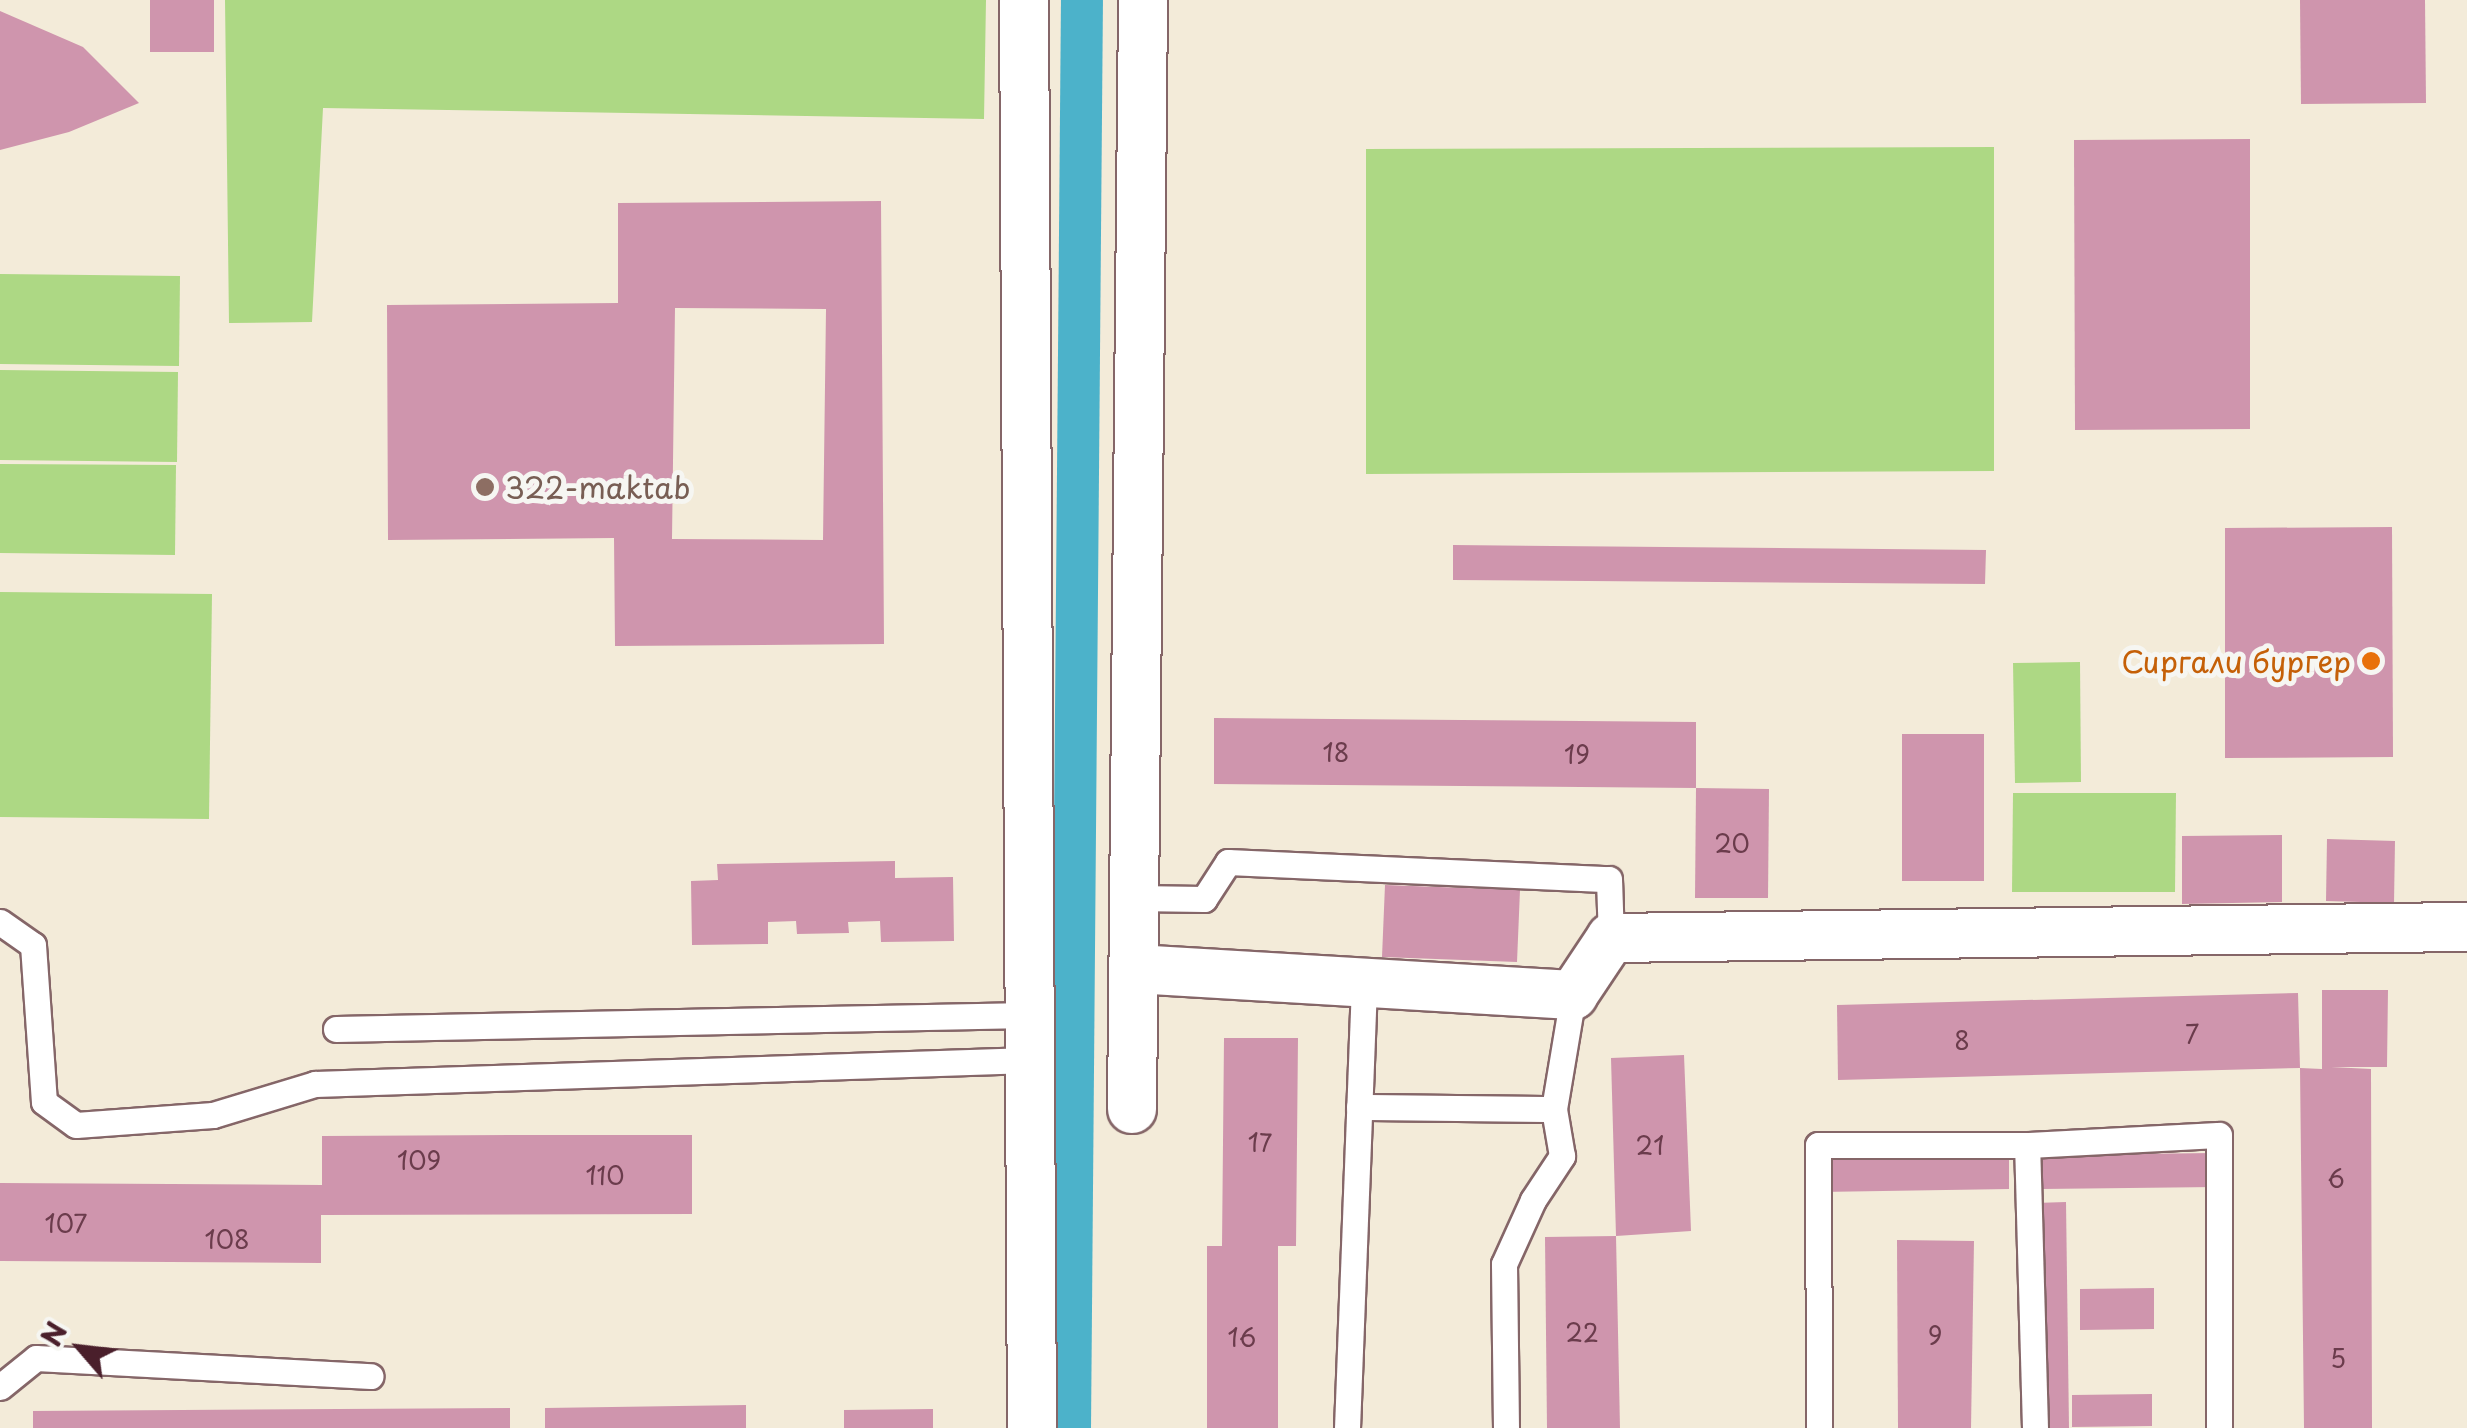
<!DOCTYPE html>
<html>
<head>
<meta charset="utf-8">
<style>
  body { margin:0 }
  #map { position:relative; width:2467px; height:1428px; overflow:hidden; background:#f3ebd9; font-family:"Playpen Sans",sans-serif }
  div>[style] { position:absolute }
  [style*='--x'] { left:calc(var(--x)*1px); top:calc(var(--y)*1px); width:calc(var(--w)*1px); rotate:calc(var(--a)*1deg) }
  .green>* { inset:0; background:#add884 }
  .canal>* { height:42px; margin:-21px; padding:0 21px; transform-origin:21px; border-radius:21px; background:#4cb2ca }
  .building>* { inset:0; background:#cf95ad }
  .roads { filter:drop-shadow(2px 0 #856668) drop-shadow(-2px 0 #856668) drop-shadow(0 2px #856668) drop-shadow(0 -2px #856668) }
  .service>* { height:25px; margin:-12.5px; padding:0 12.5px; transform-origin:12.5px; border-radius:12.5px; background:#fff }
  .minor>* { height:48px; margin:-24px; padding:0 24px; transform-origin:24px; border-radius:24px; background:#fff }
  .dots>* { width:28px; height:28px; translate:-50% -50%; box-sizing:border-box; border:5px solid #f6f6f2; border-radius:50% }
  span { translate:-50% -50%; white-space:nowrap; text-align:center; line-height:1.15; -webkit-text-stroke:10px #f6f6f2; paint-order:stroke }
  .number-label { font-size:25px; color:#6b3c4c }
  .number-label span { -webkit-text-stroke-width:0 }
  .education-label { font-size:30px; color:#785e54 }
  .left { translate:0 -50%; text-align:left }
  .food-label { font-size:30px; color:#c56008 }
  .right { translate:-100% -50%; text-align:right }
  .north { position:absolute; left:30px; top:1298px; width:100px; height:100px; -webkit-text-stroke:8px #f6f6f2; paint-order:stroke; rotate:298deg; font-size:28px; font-weight:700; line-height:40px; text-align:center; color:#4a1f2b }
  .north::after { content:''; display:block; margin:auto; width:35px; height:45px; background:#4a1f2b; clip-path:polygon(50% 0,100% 100%,50% 72%,0 100%) }
</style>
</head>
<body>
<div id="map">
  <div class="green">
    <div style="clip-path:polygon(225px 0,986px 0,984px 119px,323px 108px,312px 322px,229px 323px)"></div>
    <div style="clip-path:polygon(1994px 147px,1994px 471px,1366px 474px,1366px 149px)"></div>
    <div style="clip-path:polygon(0 274px,180px 276px,179px 366px,0 364px)"></div>
    <div style="clip-path:polygon(0 370px,178px 372px,177px 462px,0 460px)"></div>
    <div style="clip-path:polygon(0 464px,176px 465px,175px 555px,0 553px)"></div>
    <div style="clip-path:polygon(0 592px,212px 594px,209px 819px,0 817px)"></div>
    <div style="clip-path:polygon(2080px 662px,2081px 782px,2015px 783px,2013px 663px)"></div>
    <div style="clip-path:polygon(2013px 793px,2176px 793px,2175px 892px,2012px 892px)"></div>
  </div>
  <div class="canal">
    <div style="--x:1070;--y:1428;--w:1428;--a:-89.52"></div>
  </div>
  <div class="building">
    <div style="clip-path:polygon(150px 0,214px 0,214px 52px,150px 52px)"></div>
    <div style="clip-path:polygon(2300px 0,2425px 0,2426px 103px,2301px 104px)"></div>
    <div style="clip-path:polygon(0 11px,83px 47px,139px 103px,69px 132px,0 150px)"></div>
    <div style="clip-path:polygon(2250px 139px,2250px 429px,2075px 430px,2074px 140px)"></div>
    <div style="clip-path:polygon(evenodd,881px 201px,884px 644px,615px 646px,614px 538px,388px 540px,387px 305px,618px 303px,618px 203px,881px 201px,675px 308px,826px 309px,823px 540px,672px 539px,675px 308px)"></div>
    <div style="clip-path:polygon(2392px 527px,2393px 757px,2225px 758px,2225px 528px)"></div>
    <div style="clip-path:polygon(1453px 545px,1986px 550px,1985px 584px,1453px 580px)"></div>
    <div style="clip-path:polygon(1214px 718px,1696px 722px,1696px 788px,1214px 784px)"></div>
    <div style="clip-path:polygon(1902px 734px,1984px 734px,1984px 881px,1902px 881px)"></div>
    <div style="clip-path:polygon(1696px 788px,1769px 789px,1768px 898px,1695px 898px)"></div>
    <div style="clip-path:polygon(2282px 835px,2282px 902px,2182px 904px,2182px 836px)"></div>
    <div style="clip-path:polygon(2327px 839px,2395px 841px,2394px 903px,2326px 901px)"></div>
    <div style="clip-path:polygon(895px 861px,895px 878px,953px 877px,954px 941px,881px 942px,880px 921px,848px 922px,849px 933px,797px 934px,796px 921px,768px 922px,768px 944px,692px 945px,691px 881px,718px 880px,717px 864px)"></div>
    <div style="clip-path:polygon(1385px 885px,1520px 890px,1517px 962px,1382px 957px)"></div>
    <div style="clip-path:polygon(2322px 990px,2388px 990px,2387px 1067px,2331px 1067px,2371px 1069px,2372px 1428px,2304px 1428px,2300px 1068px,2322px 1069px)"></div>
    <div style="clip-path:polygon(2298px 993px,2300px 1068px,1838px 1080px,1837px 1005px)"></div>
    <div style="clip-path:polygon(1224px 1038px,1298px 1038px,1296px 1246px,1278px 1246px,1278px 1428px,1207px 1428px,1207px 1246px,1222px 1246px)"></div>
    <div style="clip-path:polygon(1684px 1055px,1691px 1231px,1616px 1236px,1611px 1058px)"></div>
    <div style="clip-path:polygon(518px 1135px,692px 1135px,692px 1214px,321px 1215px,321px 1263px,0 1261px,0 1183px,322px 1185px,322px 1136px)"></div>
    <div style="clip-path:polygon(2214px 1153px,2215px 1187px,2042px 1189px,2041px 1155px)"></div>
    <div style="clip-path:polygon(2009px 1156px,2009px 1189px,1820px 1192px,1820px 1159px)"></div>
    <div style="clip-path:polygon(2066px 1202px,2069px 1428px,2038px 1428px,2035px 1203px)"></div>
    <div style="clip-path:polygon(1616px 1236px,1620px 1428px,1547px 1428px,1545px 1237px)"></div>
    <div style="clip-path:polygon(1897px 1240px,1974px 1241px,1971px 1428px,1898px 1428px)"></div>
    <div style="clip-path:polygon(2154px 1288px,2154px 1329px,2080px 1330px,2080px 1289px)"></div>
    <div style="clip-path:polygon(2152px 1394px,2152px 1426px,2072px 1427px,2072px 1395px)"></div>
    <div style="clip-path:polygon(746px 1405px,746px 1428px,545px 1428px,545px 1408px)"></div>
    <div style="clip-path:polygon(510px 1408px,510px 1428px,33px 1428px,33px 1411px)"></div>
    <div style="clip-path:polygon(933px 1409px,933px 1428px,844px 1428px,844px 1410px)"></div>
  </div>
  <div class="roads">
    <div class="service">
      <div style="--x:1135;--y:898;--w:69;--a:0.8"></div>
      <div style="--x:1204;--y:899;--w:44;--a:-57"></div>
      <div style="--x:1228;--y:862;--w:381;--a:2.6"></div>
      <div style="--x:1609;--y:879;--w:59;--a:88.1"></div>
      <div style="--x:0;--y:922;--w:40;--a:34.9"></div>
      <div style="--x:33;--y:945;--w:157;--a:86"></div>
      <div style="--x:44;--y:1102;--w:39;--a:36"></div>
      <div style="--x:76;--y:1125;--w:137;--a:-4.2"></div>
      <div style="--x:213;--y:1115;--w:107;--a:-16.9"></div>
      <div style="--x:315;--y:1084;--w:715;--a:-1.92"></div>
      <div style="--x:336;--y:1029;--w:693;--a:-1.16"></div>
      <div style="--x:1359;--y:1107;--w:195;--a:0.6"></div>
      <div style="--x:0;--y:1387;--w:46;--a:-38.9"></div>
      <div style="--x:36;--y:1358;--w:335;--a:3.1"></div>
      <div style="--x:1347;--y:1428;--w:445;--a:-87.8"></div>
      <div style="--x:1506;--y:1428;--w:164;--a:-90.7"></div>
      <div style="--x:1504;--y:1264;--w:70;--a:-65.6"></div>
      <div style="--x:1533;--y:1200;--w:53;--a:-56.6"></div>
      <div style="--x:1562;--y:1156;--w:48;--a:-99.7"></div>
      <div style="--x:1554;--y:1109;--w:116;--a:-80.5"></div>
      <div style="--x:1819;--y:1428;--w:283;--a:-90.2"></div>
      <div style="--x:1818;--y:1145;--w:209;--a:0"></div>
      <div style="--x:2035;--y:1428;--w:283;--a:-91.6"></div>
      <div style="--x:2027;--y:1145;--w:192;--a:-3"></div>
      <div style="--x:2219;--y:1135;--w:293;--a:90"></div>
    </div>
    <div class="minor">
      <div style="--x:1024;--y:0;--w:1428;--a:89.68"></div>
      <div style="--x:1134;--y:969;--w:440;--a:3.4"></div>
      <div style="--x:1573;--y:995;--w:69;--a:-56.3"></div>
      <div style="--x:1611;--y:938;--w:856;--a:-0.74"></div>
      <div style="--x:1132;--y:1109;--w:1109;--a:-89.43"></div>
    </div>
  </div>
  <div class="dots">
    <div style="left:485px;top:487px;background:#8d6e63"></div>
    <div style="left:2371px;top:661px;background:#e8710a"></div>
  </div>
  <div class="number-label">
    <span style="left:1336px;top:752px">18</span>
    <span style="left:1577px;top:754px">19</span>
    <span style="left:1732px;top:843px">20</span>
    <span style="left:2192px;top:1034px">7</span>
    <span style="left:1962px;top:1040px">8</span>
    <span style="left:1260px;top:1142px">17</span>
    <span style="left:1650px;top:1145px">21</span>
    <span style="left:419px;top:1160px">109</span>
    <span style="left:605px;top:1175px">110</span>
    <span style="left:2336px;top:1178px">6</span>
    <span style="left:66px;top:1223px">107</span>
    <span style="left:227px;top:1239px">108</span>
    <span style="left:1582px;top:1332px">22</span>
    <span style="left:1935px;top:1335px">9</span>
    <span style="left:1242px;top:1337px">16</span>
    <span style="left:2338px;top:1358px">5</span>
  </div>
  <div class="education-label">
    <span class="left" style="left:505px;top:487px">322-maktab</span>
  </div>
  <div class="food-label">
    <span class="right" style="left:2351px;top:661px">Сиргали бургер</span>
  </div>
  <div class="north">N</div>
</div>
</body>
</html>
